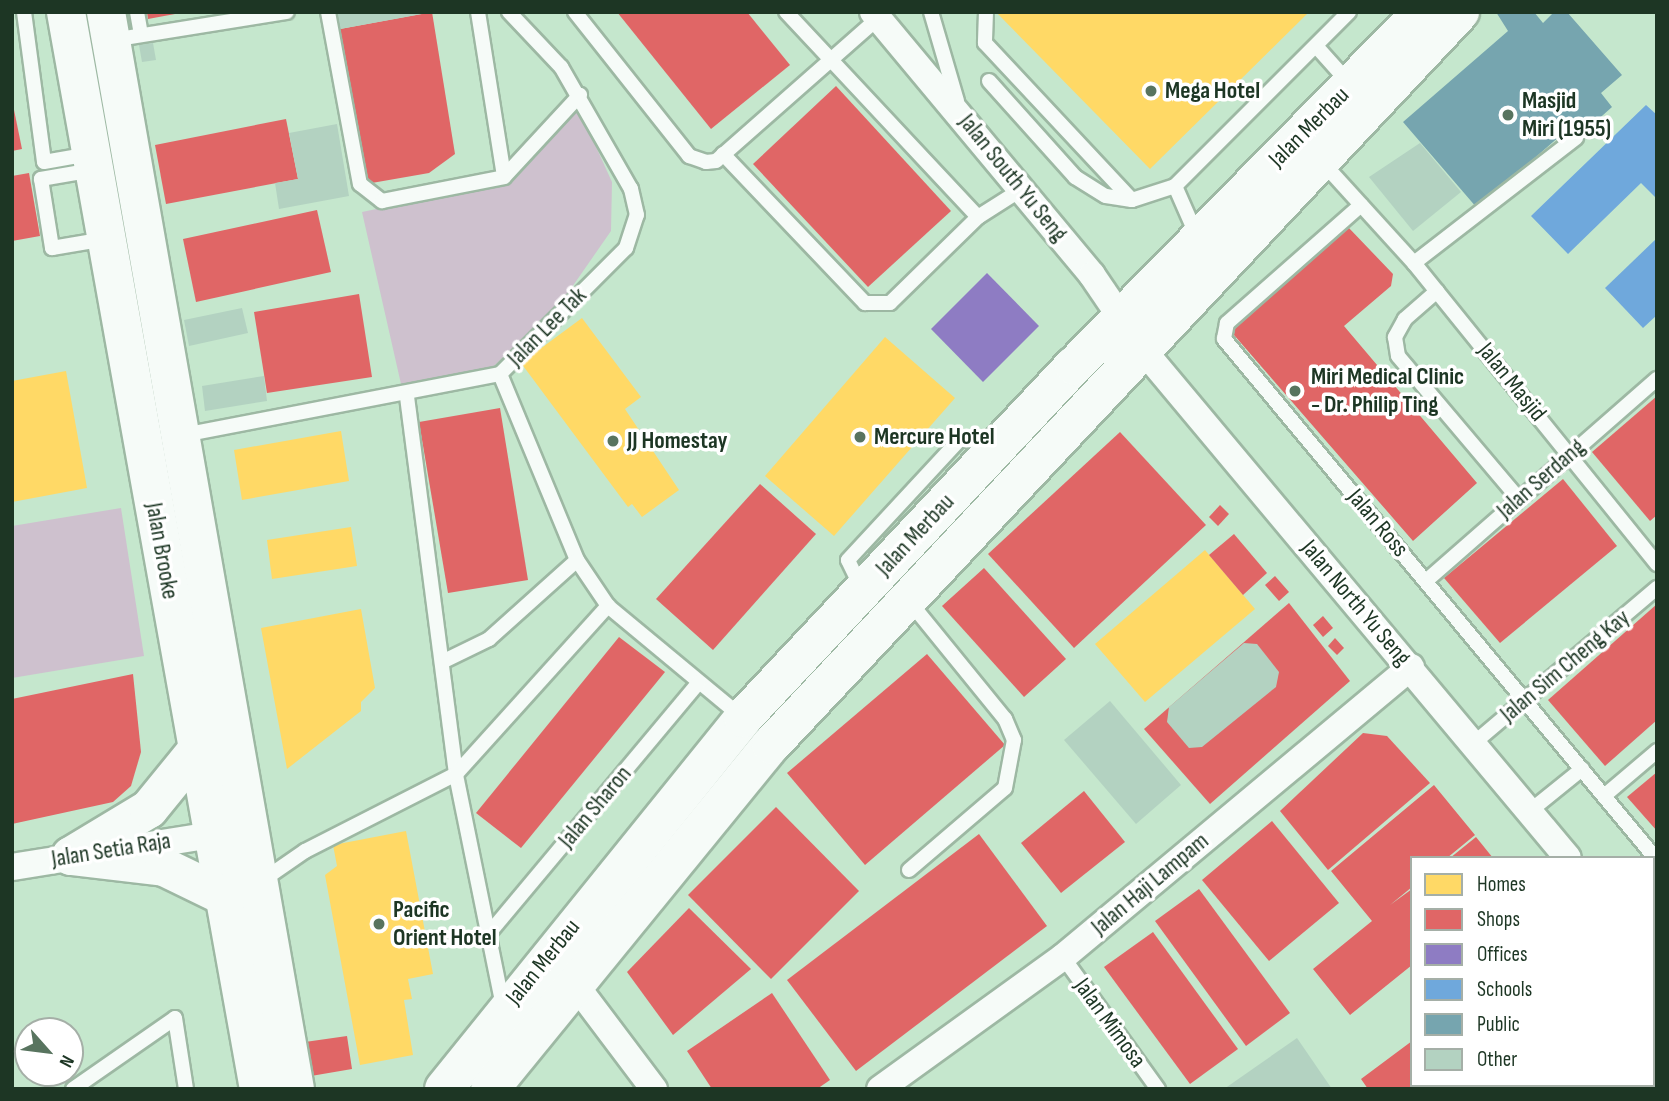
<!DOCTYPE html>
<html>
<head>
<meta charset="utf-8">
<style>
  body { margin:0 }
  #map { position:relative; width:1669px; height:1101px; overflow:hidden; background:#c5e7cd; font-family:"Sofia Sans Condensed",sans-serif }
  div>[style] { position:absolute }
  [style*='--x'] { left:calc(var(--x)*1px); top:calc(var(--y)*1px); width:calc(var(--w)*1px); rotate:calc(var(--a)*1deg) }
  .green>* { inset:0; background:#cec1ce }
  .homes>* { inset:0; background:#ffd966 }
  .shops>* { inset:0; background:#e06666 }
  .offices>* { inset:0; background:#8e7cc3 }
  .schools>* { inset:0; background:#6fa8dc }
  .public>* { inset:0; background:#76a5af }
  .building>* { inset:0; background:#b3d2c1 }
  .roads { filter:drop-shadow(2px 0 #9db8a3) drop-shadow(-2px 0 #9db8a3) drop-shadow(0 2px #9db8a3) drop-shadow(0 -2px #9db8a3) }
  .lane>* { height:14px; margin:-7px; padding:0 7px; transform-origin:7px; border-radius:7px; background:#f6fbf8 }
  .street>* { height:26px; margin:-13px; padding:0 13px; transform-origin:13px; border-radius:13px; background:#f6fbf8 }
  .secondary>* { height:38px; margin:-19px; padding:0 19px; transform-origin:19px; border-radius:19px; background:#f6fbf8 }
  .dots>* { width:19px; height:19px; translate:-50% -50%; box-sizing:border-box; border:4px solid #fff; border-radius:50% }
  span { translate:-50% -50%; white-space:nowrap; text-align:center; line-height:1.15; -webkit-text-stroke:7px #fff; paint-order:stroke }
  .poi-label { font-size:24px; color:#1d3624; font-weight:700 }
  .left { translate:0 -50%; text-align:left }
  .street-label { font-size:24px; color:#1d3624 }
  .frame { position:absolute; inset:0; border:14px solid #1d3624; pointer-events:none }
  .legend { position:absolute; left:1410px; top:856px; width:245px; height:231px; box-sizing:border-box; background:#fff; border:2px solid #a5afa7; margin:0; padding:9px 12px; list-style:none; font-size:21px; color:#1d3624 }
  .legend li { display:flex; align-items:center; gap:14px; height:35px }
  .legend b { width:35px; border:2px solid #a5afa7 }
  .north { position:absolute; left:14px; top:1017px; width:70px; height:70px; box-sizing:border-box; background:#fff; border:2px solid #a5afa7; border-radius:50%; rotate:118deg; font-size:19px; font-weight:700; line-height:28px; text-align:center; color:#1d3624 }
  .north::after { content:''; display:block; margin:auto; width:24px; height:32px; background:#58745f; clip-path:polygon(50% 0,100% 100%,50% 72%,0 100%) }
</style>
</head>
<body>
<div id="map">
  <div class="green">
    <div style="clip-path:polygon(577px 105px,612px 182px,611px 231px,563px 300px,493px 367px,401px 384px,362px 212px,506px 182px)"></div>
    <div style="clip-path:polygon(121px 508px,144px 656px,12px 678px,12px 526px)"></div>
  </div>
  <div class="homes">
    <div style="clip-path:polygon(996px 12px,1309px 12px,1150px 169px)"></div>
    <div style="clip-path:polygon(582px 318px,641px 397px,625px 409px,679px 490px,642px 517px,632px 504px,628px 507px,521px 363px)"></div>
    <div style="clip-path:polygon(885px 337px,955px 398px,834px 536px,765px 476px)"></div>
    <div style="clip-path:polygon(66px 371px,87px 488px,12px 502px,12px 381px)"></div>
    <div style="clip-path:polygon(341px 431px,349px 481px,242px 500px,234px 450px)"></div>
    <div style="clip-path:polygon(351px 527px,357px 566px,272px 579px,267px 540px)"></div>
    <div style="clip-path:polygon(1205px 550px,1255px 609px,1145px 702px,1095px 644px)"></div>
    <div style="clip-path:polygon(361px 609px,375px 688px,361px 702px,361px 711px,287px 769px,261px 628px)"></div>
    <div style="clip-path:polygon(406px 831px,433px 974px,408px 979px,412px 999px,404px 1000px,413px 1055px,360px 1065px,325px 875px,337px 866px,333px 845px)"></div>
  </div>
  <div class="shops">
    <div style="clip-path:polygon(147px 12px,175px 12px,175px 14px,148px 19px)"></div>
    <div style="clip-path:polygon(432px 12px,455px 154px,429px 173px,366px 184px,340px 29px)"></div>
    <div style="clip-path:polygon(617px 12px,747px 12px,790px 65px,711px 129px)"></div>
    <div style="clip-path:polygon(836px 86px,951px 211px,868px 287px,753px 164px)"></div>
    <div style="clip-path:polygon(12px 100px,22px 149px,12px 151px)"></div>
    <div style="clip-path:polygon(286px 119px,298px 179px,166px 204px,155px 145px)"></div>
    <div style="clip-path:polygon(29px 173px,40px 236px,12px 241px,12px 176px)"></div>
    <div style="clip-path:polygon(317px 210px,331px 272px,196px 302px,183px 239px)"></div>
    <div style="clip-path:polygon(1348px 227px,1393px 274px,1391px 286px,1344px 326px,1477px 483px,1413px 541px,1234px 335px,1235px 323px)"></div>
    <div style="clip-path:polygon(359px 294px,372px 377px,267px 393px,254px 312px)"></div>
    <div style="clip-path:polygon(1657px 396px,1657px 515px,1650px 521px,1592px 452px)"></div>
    <div style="clip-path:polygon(500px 408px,528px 580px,448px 593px,419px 422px)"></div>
    <div style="clip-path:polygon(1120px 432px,1206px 525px,1074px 648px,988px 554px)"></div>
    <div style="clip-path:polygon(1563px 479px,1617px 546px,1500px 643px,1444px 578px)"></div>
    <div style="clip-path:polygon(760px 484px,816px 534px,713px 650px,656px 599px)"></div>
    <div style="clip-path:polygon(1220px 505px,1229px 514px,1218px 526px,1209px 517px)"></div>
    <div style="clip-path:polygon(1234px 534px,1267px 573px,1243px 595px,1209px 555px)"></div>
    <div style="clip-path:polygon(984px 568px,1066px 659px,1024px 697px,942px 606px)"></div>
    <div style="clip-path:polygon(1275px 576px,1289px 592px,1279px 601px,1265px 585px)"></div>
    <div style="clip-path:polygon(1289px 603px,1350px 681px,1210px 804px,1144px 729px)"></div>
    <div style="clip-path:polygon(1657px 604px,1657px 720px,1605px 766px,1548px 700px)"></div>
    <div style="clip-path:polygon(1323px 616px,1333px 628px,1323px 637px,1313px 625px)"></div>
    <div style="clip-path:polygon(619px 637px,665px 672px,521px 848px,476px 813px)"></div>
    <div style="clip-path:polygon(1335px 638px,1344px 648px,1337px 655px,1328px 646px)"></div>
    <div style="clip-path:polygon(927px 654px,1005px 745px,865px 865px,787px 773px)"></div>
    <div style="clip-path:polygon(133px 674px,141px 752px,131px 786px,113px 802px,12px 824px,12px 699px)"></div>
    <div style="clip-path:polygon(1363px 733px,1387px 736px,1430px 783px,1328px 870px,1280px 811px)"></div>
    <div style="clip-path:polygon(1657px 772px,1657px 831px,1627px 797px)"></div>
    <div style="clip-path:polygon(1434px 785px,1475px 835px,1447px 858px,1412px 858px,1412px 887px,1390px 905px,1412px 889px,1412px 965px,1350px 1015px,1313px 969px,1372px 921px,1331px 871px)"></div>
    <div style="clip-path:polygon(1084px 791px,1125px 842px,1061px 893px,1021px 843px)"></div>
    <div style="clip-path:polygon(776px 807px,859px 891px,771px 979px,688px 895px)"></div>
    <div style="clip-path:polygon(1272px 821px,1339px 903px,1269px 961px,1202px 880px)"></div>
    <div style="clip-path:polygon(979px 834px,1047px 926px,856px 1071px,787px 980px)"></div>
    <div style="clip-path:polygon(1476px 837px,1493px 858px,1450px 858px)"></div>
    <div style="clip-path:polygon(1199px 889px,1290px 1013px,1246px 1046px,1155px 921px)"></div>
    <div style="clip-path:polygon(689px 908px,751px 969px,673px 1035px,627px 972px)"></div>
    <div style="clip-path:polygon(1153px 932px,1238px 1049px,1190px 1084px,1104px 967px)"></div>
    <div style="clip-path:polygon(772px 993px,830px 1080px,817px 1089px,712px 1089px,687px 1051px)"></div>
    <div style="clip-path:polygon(347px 1036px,352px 1069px,311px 1076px,305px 1042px)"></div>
    <div style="clip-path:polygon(1412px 1041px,1412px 1085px,1468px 1085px,1368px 1089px,1361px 1079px)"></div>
    <div style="clip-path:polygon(1653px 1045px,1657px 1050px,1653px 1072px)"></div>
    <div style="clip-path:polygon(1657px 1079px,1657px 1089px,1644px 1089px,1653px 1085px)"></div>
    <div style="clip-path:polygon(1558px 1085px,1637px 1085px,1632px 1089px)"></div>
  </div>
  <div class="offices">
    <div style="clip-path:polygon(987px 273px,1039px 326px,983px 382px,931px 329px)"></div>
  </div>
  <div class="schools">
    <div style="clip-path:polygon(1646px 105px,1657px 115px,1657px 199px,1641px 183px,1568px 254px,1531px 216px)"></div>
    <div style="clip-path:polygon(1657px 238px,1657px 315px,1643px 328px,1605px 288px)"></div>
  </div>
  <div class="public">
    <div style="clip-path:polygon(1496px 12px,1534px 12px,1543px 23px,1554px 12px,1567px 12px,1622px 75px,1601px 93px,1612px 107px,1584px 132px,1576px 122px,1477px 208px,1403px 122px,1508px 31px)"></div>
  </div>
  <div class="building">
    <div style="clip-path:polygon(337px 12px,422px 12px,422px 14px,340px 29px)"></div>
    <div style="clip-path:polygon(153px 43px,156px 60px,142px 62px,139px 45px)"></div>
    <div style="clip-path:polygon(337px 124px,349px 196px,279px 209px,275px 183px,298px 179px,289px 133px)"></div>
    <div style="clip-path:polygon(1420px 143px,1461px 192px,1413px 231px,1369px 177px)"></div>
    <div style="clip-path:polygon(242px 308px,248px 333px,189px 346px,184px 320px)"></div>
    <div style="clip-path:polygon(264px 376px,267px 401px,205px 411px,202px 386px)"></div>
    <div style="clip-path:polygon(1244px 643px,1257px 644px,1279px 672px,1276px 687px,1202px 747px,1189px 748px,1167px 722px,1169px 707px)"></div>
    <div style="clip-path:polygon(1110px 701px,1181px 785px,1136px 824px,1064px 740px)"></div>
    <div style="clip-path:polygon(1297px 1038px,1332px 1089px,1224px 1089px)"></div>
  </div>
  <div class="roads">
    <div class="lane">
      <div style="--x:24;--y:12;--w:151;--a:82.4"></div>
      <div style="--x:44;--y:162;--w:47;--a:-9.9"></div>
      <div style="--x:137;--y:12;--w:23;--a:80"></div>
      <div style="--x:328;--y:12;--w:175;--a:79.5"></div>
      <div style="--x:360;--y:184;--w:28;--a:38"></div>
      <div style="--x:382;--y:201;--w:124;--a:-11.1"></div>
      <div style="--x:504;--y:177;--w:112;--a:-47.2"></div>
      <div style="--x:478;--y:12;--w:167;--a:81"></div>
      <div style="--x:575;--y:12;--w:184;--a:51.6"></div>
      <div style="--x:689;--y:156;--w:18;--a:19"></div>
      <div style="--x:706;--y:162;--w:10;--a:-6"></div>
      <div style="--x:716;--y:161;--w:216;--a:-41.4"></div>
      <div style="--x:931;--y:12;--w:93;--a:73.7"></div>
      <div style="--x:986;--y:12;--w:31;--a:92"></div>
      <div style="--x:985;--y:43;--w:215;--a:46.9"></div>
      <div style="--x:1132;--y:200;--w:45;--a:-18"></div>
      <div style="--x:1175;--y:186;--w:246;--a:-45"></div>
      <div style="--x:112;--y:40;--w:177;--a:-9.1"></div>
      <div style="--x:1316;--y:46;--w:51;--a:48.2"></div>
      <div style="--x:989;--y:81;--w:129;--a:48.1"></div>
      <div style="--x:1075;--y:177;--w:36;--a:32"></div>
      <div style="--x:1106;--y:196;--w:26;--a:9"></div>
      <div style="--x:723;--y:154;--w:206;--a:46.4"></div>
      <div style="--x:865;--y:303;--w:25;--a:0"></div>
      <div style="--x:890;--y:303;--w:123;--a:-44.3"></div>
      <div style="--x:978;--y:217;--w:281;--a:-133.1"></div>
      <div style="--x:1322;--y:162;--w:137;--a:47.7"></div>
      <div style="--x:1414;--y:263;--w:387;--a:51.1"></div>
      <div style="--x:93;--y:170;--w:53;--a:170.2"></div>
      <div style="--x:41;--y:179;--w:70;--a:80.9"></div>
      <div style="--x:52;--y:248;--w:54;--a:-9.6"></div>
      <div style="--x:1175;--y:186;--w:55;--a:66.3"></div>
      <div style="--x:1361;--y:205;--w:179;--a:138.6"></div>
      <div style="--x:1227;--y:323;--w:16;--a:101"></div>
      <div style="--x:1224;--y:339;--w:677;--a:50.27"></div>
      <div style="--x:978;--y:217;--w:52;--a:-32.5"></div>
      <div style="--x:1414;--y:263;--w:205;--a:-37.7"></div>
      <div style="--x:1437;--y:291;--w:43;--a:138.8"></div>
      <div style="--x:1405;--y:319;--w:21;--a:119"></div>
      <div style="--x:1395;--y:337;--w:19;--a:81"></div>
      <div style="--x:1398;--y:356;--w:187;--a:49.8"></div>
      <div style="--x:500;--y:374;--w:201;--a:67.5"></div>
      <div style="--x:577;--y:560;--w:55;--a:56"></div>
      <div style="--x:608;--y:606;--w:175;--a:39.7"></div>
      <div style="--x:183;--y:435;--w:323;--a:-10.9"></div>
      <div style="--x:500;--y:374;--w:178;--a:-45"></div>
      <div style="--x:626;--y:248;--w:35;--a:-72"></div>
      <div style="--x:637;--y:215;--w:27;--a:-103"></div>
      <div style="--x:631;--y:189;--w:141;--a:-119.8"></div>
      <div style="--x:561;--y:67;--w:76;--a:-133.4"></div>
      <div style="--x:1426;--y:581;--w:307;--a:-41.2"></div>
      <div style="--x:862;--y:589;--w:32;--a:-116"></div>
      <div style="--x:848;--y:560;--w:165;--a:-47.2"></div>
      <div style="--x:960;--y:439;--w:34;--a:7"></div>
      <div style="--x:446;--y:660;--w:48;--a:-26"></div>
      <div style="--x:489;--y:639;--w:118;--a:-41.9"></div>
      <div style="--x:1474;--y:743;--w:240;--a:-40.3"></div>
      <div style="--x:1604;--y:796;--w:70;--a:-40.3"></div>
      <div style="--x:1530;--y:811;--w:67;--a:-38.9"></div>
      <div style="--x:909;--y:870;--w:126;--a:-40.5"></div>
      <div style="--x:1005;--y:788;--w:49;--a:-79.4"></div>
      <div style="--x:1014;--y:740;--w:23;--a:-113"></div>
      <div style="--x:1005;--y:719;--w:152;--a:-129.1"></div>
      <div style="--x:263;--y:880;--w:51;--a:-34.6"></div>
      <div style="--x:305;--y:851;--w:169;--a:-27"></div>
      <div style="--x:456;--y:774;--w:381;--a:-97.4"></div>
      <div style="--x:491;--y:931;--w:323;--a:-50.1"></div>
      <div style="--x:1063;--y:957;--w:163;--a:54.3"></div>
      <div style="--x:503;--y:1006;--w:237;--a:-101.5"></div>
      <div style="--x:456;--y:774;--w:227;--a:-47.9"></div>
      <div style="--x:73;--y:1089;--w:124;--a:-34.8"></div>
      <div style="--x:175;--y:1018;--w:72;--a:81.2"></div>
    </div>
    <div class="street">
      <div style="--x:873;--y:12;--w:342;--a:50.2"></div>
      <div style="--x:1092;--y:275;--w:91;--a:55.8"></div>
      <div style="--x:1143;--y:350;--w:662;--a:50.08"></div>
      <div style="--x:12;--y:867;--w:221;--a:-9.1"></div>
      <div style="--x:1653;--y:962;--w:6;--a:45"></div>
      <div style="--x:574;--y:983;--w:133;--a:53"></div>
      <div style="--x:880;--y:1089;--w:226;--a:-35.8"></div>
      <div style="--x:1063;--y:957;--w:453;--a:-39.8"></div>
    </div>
    <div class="secondary">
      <div style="--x:66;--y:12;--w:1094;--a:79.84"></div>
      <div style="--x:106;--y:12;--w:1093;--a:80.05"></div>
      <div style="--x:71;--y:856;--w:91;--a:-31.1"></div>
      <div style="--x:149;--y:809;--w:77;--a:-50.8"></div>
      <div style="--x:71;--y:856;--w:94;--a:6.7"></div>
      <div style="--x:164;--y:867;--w:64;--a:25.8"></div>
      <div style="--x:444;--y:1089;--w:476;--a:-51.1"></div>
      <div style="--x:743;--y:718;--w:483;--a:-46.8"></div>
      <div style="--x:1074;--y:366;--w:496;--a:-45.5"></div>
      <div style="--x:490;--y:1089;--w:444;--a:-50.8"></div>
      <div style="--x:771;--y:745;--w:1006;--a:-46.77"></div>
    </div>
  </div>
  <div class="dots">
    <div style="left:1151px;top:91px;background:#58745f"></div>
    <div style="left:1508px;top:115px;background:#58745f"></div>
    <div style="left:1295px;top:391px;background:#58745f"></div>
    <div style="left:860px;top:437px;background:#58745f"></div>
    <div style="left:613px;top:441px;background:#58745f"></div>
    <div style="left:379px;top:924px;background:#58745f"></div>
  </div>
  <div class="poi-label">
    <span class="left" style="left:1165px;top:91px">Mega Hotel</span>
    <span class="left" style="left:1522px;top:115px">Masjid<br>Miri (1955)</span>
    <span class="left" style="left:1311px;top:391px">Miri Medical Clinic<br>- Dr. Philip Ting</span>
    <span class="left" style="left:874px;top:437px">Mercure Hotel</span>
    <span class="left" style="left:627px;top:441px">JJ Homestay</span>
    <span class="left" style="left:393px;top:924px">Pacific<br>Orient Hotel</span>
  </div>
  <div class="street-label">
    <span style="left:1309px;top:127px;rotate:-45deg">Jalan Merbau</span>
    <span style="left:1013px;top:178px;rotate:51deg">Jalan South Yu Seng</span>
    <span style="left:547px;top:327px;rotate:-45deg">Jalan Lee Tak</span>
    <span style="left:1512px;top:382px;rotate:51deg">Jalan Masjid</span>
    <span style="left:1541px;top:479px;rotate:-41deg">Jalan Serdang</span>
    <span style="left:1378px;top:523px;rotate:50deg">Jalan Ross</span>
    <span style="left:915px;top:535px;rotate:-47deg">Jalan Merbau</span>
    <span style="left:162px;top:551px;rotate:80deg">Jalan Brooke</span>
    <span style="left:1356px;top:603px;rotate:50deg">Jalan North Yu Seng</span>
    <span style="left:1565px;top:666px;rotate:-40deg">Jalan Sim Cheng Kay</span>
    <span style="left:595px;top:807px;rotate:-50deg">Jalan Sharon</span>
    <span style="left:111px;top:850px;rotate:-9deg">Jalan Setia Raja</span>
    <span style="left:1150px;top:884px;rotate:-40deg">Jalan Haji Lampam</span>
    <span style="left:543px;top:962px;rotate:-51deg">Jalan Merbau</span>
    <span style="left:1110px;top:1023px;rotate:54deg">Jalan Mimosa</span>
  </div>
  <div class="frame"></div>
  <ul class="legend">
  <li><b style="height:19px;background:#ffd966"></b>Homes</li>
  <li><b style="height:19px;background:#e06666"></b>Shops</li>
  <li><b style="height:19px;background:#8e7cc3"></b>Offices</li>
  <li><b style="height:19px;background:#6fa8dc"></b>Schools</li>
  <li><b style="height:19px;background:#76a5af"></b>Public</li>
  <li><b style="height:19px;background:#b3d2c1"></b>Other</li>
  </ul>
  <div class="north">N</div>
</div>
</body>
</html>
